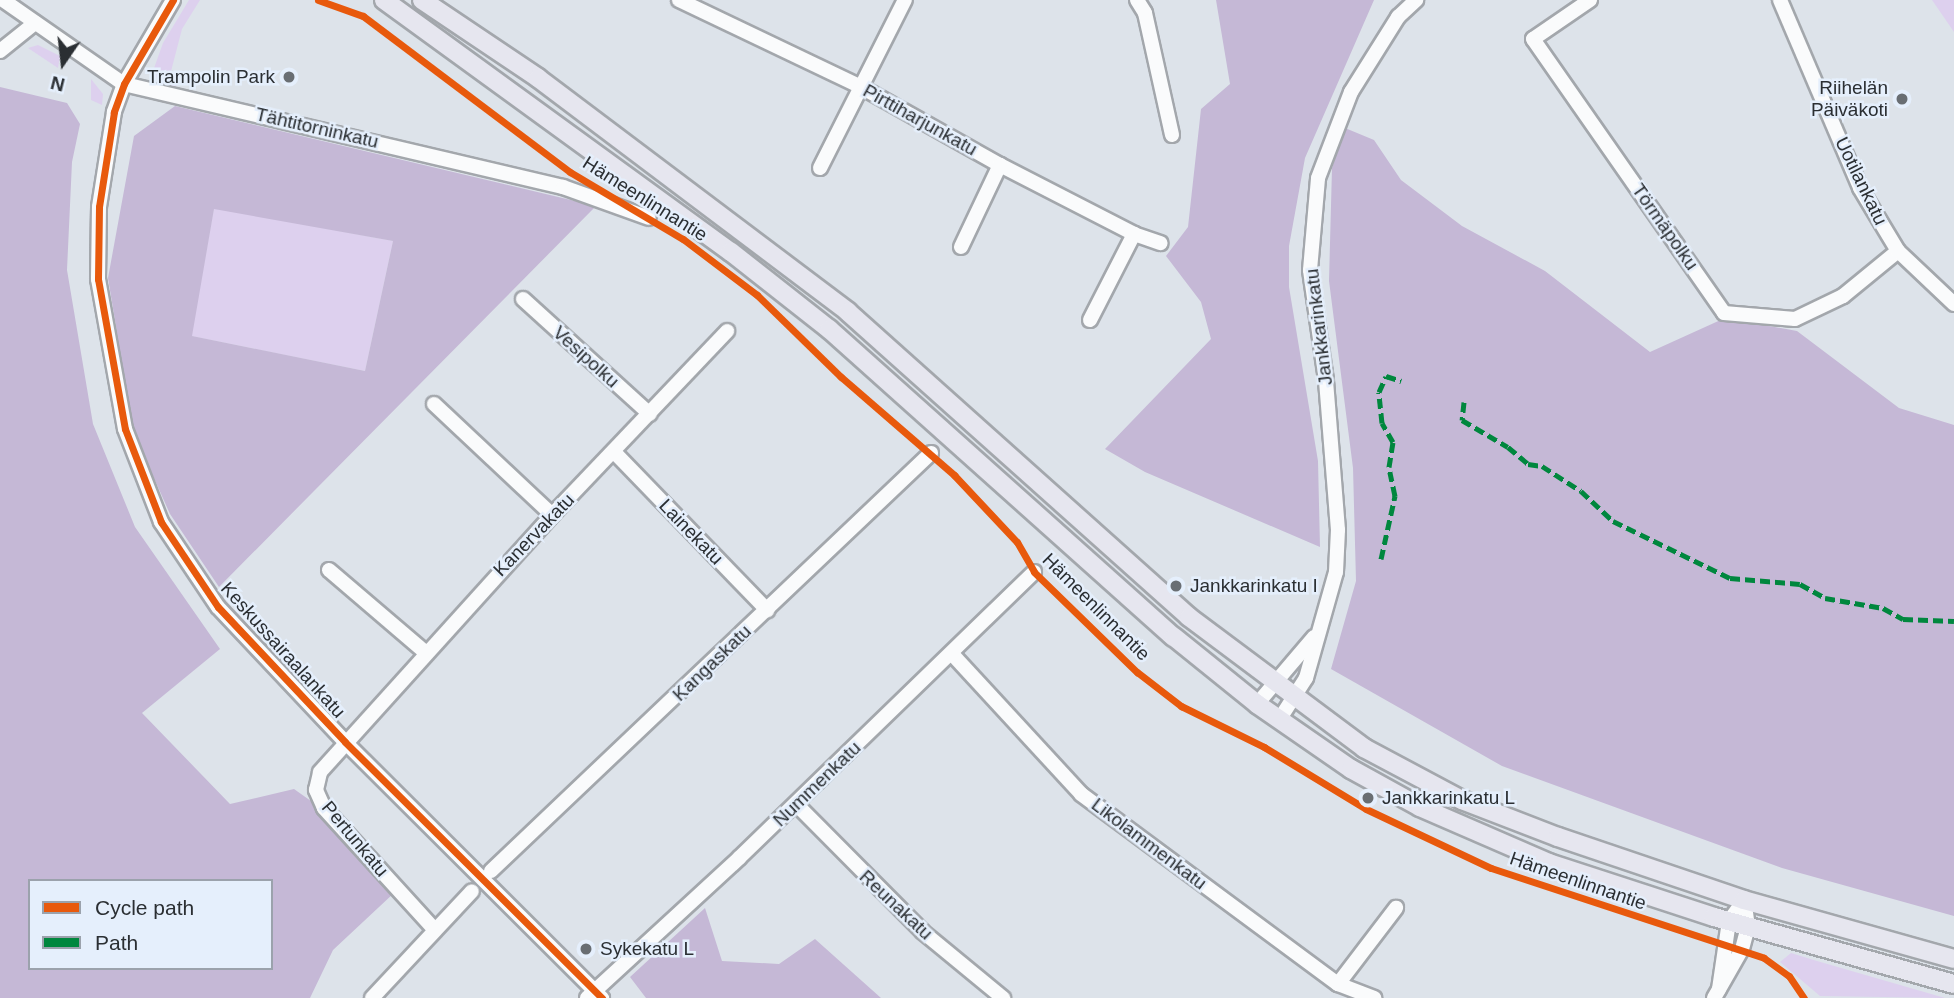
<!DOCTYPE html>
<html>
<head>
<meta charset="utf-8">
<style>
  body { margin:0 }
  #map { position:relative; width:1954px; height:998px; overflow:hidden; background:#dde3ea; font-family:Helvetica,sans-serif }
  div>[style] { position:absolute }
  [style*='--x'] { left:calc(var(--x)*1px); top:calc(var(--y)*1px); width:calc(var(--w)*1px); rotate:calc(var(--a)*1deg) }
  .green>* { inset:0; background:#ddd0ee }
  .forest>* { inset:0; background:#c5b8d6 }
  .roads { filter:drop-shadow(2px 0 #a3a7ac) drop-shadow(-2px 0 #a3a7ac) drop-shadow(0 2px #a3a7ac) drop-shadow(0 -2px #a3a7ac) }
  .minor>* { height:14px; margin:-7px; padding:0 7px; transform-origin:7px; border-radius:7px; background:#fafbfc }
  .major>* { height:18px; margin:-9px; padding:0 9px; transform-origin:9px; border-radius:9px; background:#e6e6ef }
  .quiet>* { height:5px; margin-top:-2.5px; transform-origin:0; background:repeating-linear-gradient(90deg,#00873e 0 10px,transparent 0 15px) }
  .cycleway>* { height:7px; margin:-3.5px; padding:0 3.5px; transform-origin:3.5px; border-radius:3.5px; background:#e8590c }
  .dots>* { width:19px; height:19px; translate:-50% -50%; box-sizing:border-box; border:4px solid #e5effc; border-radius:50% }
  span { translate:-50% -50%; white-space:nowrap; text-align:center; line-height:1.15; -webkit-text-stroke:5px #e5effc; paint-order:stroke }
  .poi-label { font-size:19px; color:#2b2f33 }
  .right { translate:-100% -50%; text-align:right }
  .left { translate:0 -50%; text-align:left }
  .street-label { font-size:19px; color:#2b2f33 }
  .legend { position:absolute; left:28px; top:879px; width:245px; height:91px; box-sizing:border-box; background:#e5effc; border:2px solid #9ba2ac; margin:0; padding:9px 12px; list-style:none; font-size:21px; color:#2b2f33 }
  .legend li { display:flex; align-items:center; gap:14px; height:35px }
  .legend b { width:35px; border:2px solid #9ba2ac }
  .north { position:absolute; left:28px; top:28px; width:70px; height:70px; -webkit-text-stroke:5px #e5effc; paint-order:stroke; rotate:194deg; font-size:19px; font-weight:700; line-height:28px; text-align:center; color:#2b2f33 }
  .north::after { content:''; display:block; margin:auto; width:24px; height:32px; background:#2b2f33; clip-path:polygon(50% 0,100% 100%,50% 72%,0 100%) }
</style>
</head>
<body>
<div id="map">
  <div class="green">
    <div style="clip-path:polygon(189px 0,200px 0,182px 29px,169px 79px,180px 83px,170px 90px,160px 85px,153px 71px,163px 43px)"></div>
    <div style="clip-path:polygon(1932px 0,1954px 0,1954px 32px)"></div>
    <div style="clip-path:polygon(38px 45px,60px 56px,58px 68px,28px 48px)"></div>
    <div style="clip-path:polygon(91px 79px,103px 94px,102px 105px,91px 100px)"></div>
    <div style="clip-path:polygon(214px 208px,393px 241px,365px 371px,191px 336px)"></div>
    <div style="clip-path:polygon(1791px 953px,1817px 961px,1945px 998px,1820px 996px,1780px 962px)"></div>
  </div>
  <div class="forest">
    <div style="clip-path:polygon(1216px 0,1374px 0,1305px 158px,1289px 246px,1289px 287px,1318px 461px,1320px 547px,1145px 472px,1105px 449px,1211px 339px,1201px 302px,1166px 256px,1188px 227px,1201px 109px,1230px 84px)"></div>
    <div style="clip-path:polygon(evenodd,0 87px,67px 103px,80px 124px,72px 162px,67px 270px,93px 424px,135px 527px,220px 649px,142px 713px,230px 804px,294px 789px,318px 806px,394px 893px,333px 950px,310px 998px,0 998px,0 87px,30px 881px,271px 881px,271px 968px,30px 968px,30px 881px)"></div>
    <div style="clip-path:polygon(evenodd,175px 106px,596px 206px,219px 587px,170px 514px,133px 431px,108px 278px,134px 136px,175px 106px,214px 209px,393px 241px,365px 371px,192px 336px,214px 209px)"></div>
    <div style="clip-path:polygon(1345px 128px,1374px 140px,1401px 180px,1462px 226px,1545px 271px,1650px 352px,1725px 318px,1797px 331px,1899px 408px,1954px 425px,1954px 916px,1782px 868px,1502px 766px,1331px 669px,1356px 581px,1353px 468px,1329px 281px,1332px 168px)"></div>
    <div style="clip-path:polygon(705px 908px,722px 961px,779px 964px,815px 939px,881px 998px,646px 998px,630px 977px)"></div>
  </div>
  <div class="roads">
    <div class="minor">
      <div style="--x:3;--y:0;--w:147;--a:34.8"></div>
      <div style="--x:124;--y:84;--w:451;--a:13.2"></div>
      <div style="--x:563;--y:187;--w:91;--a:19.8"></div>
      <div style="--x:173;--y:0;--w:97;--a:120.3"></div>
      <div style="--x:124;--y:84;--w:30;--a:110"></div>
      <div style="--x:114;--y:112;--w:96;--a:99"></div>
      <div style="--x:99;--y:207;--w:72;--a:90.8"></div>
      <div style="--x:98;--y:279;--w:152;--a:79.8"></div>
      <div style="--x:125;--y:429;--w:100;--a:68.8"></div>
      <div style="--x:161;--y:522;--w:102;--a:56.2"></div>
      <div style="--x:218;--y:607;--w:185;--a:46.7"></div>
      <div style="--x:345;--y:742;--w:363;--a:44.9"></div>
      <div style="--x:679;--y:0;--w:202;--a:25.5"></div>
      <div style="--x:861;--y:87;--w:159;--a:29.3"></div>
      <div style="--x:1000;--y:165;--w:151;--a:27.2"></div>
      <div style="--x:1134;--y:234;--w:28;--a:19"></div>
      <div style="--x:1137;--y:0;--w:15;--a:58"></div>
      <div style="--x:1145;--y:13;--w:125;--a:77.5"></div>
      <div style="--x:1590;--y:0;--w:69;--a:145.6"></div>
      <div style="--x:1533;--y:39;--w:334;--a:55.1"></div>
      <div style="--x:1724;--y:313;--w:71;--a:4.8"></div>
      <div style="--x:1795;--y:319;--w:53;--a:-25.6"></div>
      <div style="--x:1843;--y:296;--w:71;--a:-39.3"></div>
      <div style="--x:1780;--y:0;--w:204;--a:66.9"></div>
      <div style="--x:1860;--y:188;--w:74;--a:58.9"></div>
      <div style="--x:1898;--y:251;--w:77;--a:43.4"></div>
      <div style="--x:0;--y:51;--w:45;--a:-38.7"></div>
      <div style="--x:820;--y:168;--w:188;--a:-63.2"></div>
      <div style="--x:961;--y:247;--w:91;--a:-64.6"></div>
      <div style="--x:523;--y:299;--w:171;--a:42.2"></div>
      <div style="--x:1090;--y:320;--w:97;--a:-62.9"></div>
      <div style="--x:434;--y:404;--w:162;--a:43.2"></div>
      <div style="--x:615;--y:453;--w:219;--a:45.9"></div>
      <div style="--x:329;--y:570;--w:126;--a:40.5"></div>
      <div style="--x:952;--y:654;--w:190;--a:47.3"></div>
      <div style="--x:1081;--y:794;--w:320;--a:36.5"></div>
      <div style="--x:1338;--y:984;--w:39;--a:21"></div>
      <div style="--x:1257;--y:704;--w:88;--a:-49.6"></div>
      <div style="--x:1279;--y:720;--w:50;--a:-57.3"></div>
      <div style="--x:1306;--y:678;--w:110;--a:-74.2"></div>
      <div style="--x:1336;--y:572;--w:42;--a:-87.3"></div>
      <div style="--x:1338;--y:530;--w:150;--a:-94.6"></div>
      <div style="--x:1326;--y:380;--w:111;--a:-98.3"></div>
      <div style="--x:1310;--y:270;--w:92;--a:-85"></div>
      <div style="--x:1318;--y:178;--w:92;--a:-69"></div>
      <div style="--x:1351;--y:92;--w:89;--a:-57.9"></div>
      <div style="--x:1398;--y:17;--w:25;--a:-43"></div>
      <div style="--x:796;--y:804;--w:180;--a:45.2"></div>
      <div style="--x:923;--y:932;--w:104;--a:39.5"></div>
      <div style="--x:491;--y:871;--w:607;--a:-43.53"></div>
      <div style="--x:434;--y:929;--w:164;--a:-132.3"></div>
      <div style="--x:324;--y:808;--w:20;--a:-114"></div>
      <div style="--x:316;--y:790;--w:18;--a:-77"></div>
      <div style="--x:320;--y:772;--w:346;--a:-47.9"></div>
      <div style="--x:552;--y:515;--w:254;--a:-46.4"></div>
      <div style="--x:1338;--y:984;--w:96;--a:-52.7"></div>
      <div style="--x:1719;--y:989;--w:69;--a:-81.6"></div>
      <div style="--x:1729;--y:921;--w:26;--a:-54"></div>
      <div style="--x:372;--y:998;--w:146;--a:-46.9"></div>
      <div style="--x:587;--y:998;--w:207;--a:-42.6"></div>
      <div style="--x:739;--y:858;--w:411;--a:-44.1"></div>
      <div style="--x:1714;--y:998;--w:56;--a:-60.3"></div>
      <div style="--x:1742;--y:949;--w:23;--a:-75"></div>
      <div style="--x:1748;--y:927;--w:27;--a:-98"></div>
    </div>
    <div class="major">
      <div style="--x:384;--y:0;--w:429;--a:36"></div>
      <div style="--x:731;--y:252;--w:125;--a:38.2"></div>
      <div style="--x:829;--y:329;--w:462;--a:41.8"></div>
      <div style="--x:1174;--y:637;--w:107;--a:38.9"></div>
      <div style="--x:1257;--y:704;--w:114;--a:34.7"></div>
      <div style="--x:1351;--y:769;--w:79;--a:28.8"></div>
      <div style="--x:1420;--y:807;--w:141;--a:23.5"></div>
      <div style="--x:1549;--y:863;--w:174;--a:18.1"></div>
      <div style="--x:1714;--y:917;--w:249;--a:15.6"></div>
      <div style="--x:422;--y:0;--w:140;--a:33.9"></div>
      <div style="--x:538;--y:78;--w:388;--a:37"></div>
      <div style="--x:848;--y:312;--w:457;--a:41.8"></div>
      <div style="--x:1189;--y:617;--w:219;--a:36.8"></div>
      <div style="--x:1364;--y:748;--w:111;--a:28"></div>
      <div style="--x:1462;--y:800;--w:103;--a:21.1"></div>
      <div style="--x:1558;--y:837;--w:196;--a:18.7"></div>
      <div style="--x:1744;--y:900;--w:218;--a:15.7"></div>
    </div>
  </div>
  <div class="quiet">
    <div style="--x:1464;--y:402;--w:18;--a:96"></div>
    <div style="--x:1462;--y:420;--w:53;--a:30.4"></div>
    <div style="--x:1508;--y:447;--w:26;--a:40"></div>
    <div style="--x:1528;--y:464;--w:14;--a:8"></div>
    <div style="--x:1542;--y:466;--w:46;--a:32.7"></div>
    <div style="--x:1581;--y:491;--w:44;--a:43.2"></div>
    <div style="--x:1613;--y:521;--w:130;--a:26"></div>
    <div style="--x:1730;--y:578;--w:70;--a:4.9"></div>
    <div style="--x:1800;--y:584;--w:29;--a:29"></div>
    <div style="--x:1825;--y:598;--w:59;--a:9.8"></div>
    <div style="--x:1883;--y:608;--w:23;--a:29"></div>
    <div style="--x:1903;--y:619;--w:51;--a:2.2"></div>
    <div style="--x:1381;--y:559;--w:65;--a:-77.5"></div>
    <div style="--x:1395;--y:496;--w:30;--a:-102"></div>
    <div style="--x:1389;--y:467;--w:25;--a:-81"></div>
    <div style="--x:1393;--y:442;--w:22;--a:-120"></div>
    <div style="--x:1382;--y:423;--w:31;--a:-96"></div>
    <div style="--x:1379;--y:392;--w:17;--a:-66"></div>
    <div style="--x:1386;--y:376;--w:16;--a:18"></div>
  </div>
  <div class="cycleway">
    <div style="--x:173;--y:0;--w:97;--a:120.3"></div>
    <div style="--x:124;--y:84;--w:30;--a:110"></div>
    <div style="--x:114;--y:112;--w:96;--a:99"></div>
    <div style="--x:99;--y:207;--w:72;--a:90.8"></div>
    <div style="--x:98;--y:279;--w:152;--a:79.8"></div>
    <div style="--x:125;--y:429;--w:100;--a:68.8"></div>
    <div style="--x:161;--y:522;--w:102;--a:56.2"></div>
    <div style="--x:218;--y:607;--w:185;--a:46.7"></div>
    <div style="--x:345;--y:742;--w:363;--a:44.9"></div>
    <div style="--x:318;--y:0;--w:48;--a:19.6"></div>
    <div style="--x:363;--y:16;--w:259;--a:37"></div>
    <div style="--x:570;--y:172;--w:131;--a:30.7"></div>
    <div style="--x:683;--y:239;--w:93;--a:37.1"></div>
    <div style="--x:757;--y:295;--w:117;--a:44.3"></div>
    <div style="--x:841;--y:377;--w:150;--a:40.9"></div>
    <div style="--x:954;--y:475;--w:92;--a:46.8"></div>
    <div style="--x:1017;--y:542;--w:34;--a:60"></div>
    <div style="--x:1034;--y:572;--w:144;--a:44.2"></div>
    <div style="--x:1137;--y:672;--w:56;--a:37.7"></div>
    <div style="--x:1181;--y:706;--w:93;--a:26.3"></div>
    <div style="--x:1264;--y:747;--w:119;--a:31.3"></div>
    <div style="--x:1366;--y:809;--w:138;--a:25.3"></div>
    <div style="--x:1491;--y:868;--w:287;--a:18.2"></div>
    <div style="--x:1764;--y:958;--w:31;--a:36"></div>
    <div style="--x:1789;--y:976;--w:27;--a:56"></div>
  </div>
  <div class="dots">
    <div style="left:289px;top:77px;background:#696e73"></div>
    <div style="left:1902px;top:99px;background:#696e73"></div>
    <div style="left:1176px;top:586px;background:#696e73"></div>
    <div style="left:1368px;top:798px;background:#696e73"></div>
    <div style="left:586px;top:949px;background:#696e73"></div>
  </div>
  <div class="poi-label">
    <span class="right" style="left:275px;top:77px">Trampolin Park</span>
    <span class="right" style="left:1888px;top:99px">Riihelän<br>Päiväkoti</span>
    <span class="left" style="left:1190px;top:586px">Jankkarinkatu I</span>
    <span class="left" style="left:1382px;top:798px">Jankkarinkatu L</span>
    <span class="left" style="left:600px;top:949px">Sykekatu L</span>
  </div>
  <div class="street-label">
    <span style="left:920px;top:120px;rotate:29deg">Pirttiharjunkatu</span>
    <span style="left:317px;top:128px;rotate:13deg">Tähtitorninkatu</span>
    <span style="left:1861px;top:181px;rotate:64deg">Uotilankatu</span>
    <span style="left:645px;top:199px;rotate:32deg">Hämeenlinnantie</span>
    <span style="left:1665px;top:227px;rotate:55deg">Törmäpolku</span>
    <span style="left:1319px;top:327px;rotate:-97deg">Jankkarinkatu</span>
    <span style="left:586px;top:357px;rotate:42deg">Vesipolku</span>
    <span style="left:691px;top:532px;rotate:46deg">Lainekatu</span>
    <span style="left:534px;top:535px;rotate:-46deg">Kanervakatu</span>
    <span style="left:1096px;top:607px;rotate:45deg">Hämeenlinnantie</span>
    <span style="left:283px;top:650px;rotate:48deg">Keskussairaalankatu</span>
    <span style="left:712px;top:663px;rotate:-44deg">Kangaskatu</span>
    <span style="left:817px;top:784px;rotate:-44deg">Nummenkatu</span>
    <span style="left:355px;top:839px;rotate:50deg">Pertunkatu</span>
    <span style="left:1149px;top:844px;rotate:37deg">Likolammenkatu</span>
    <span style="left:1578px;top:881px;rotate:19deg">Hämeenlinnantie</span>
    <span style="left:896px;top:905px;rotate:43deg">Reunakatu</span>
  </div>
  <ul class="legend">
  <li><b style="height:9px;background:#e8590c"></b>Cycle path</li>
  <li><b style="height:9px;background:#00873e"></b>Path</li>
  </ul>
  <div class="north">N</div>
</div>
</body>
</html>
